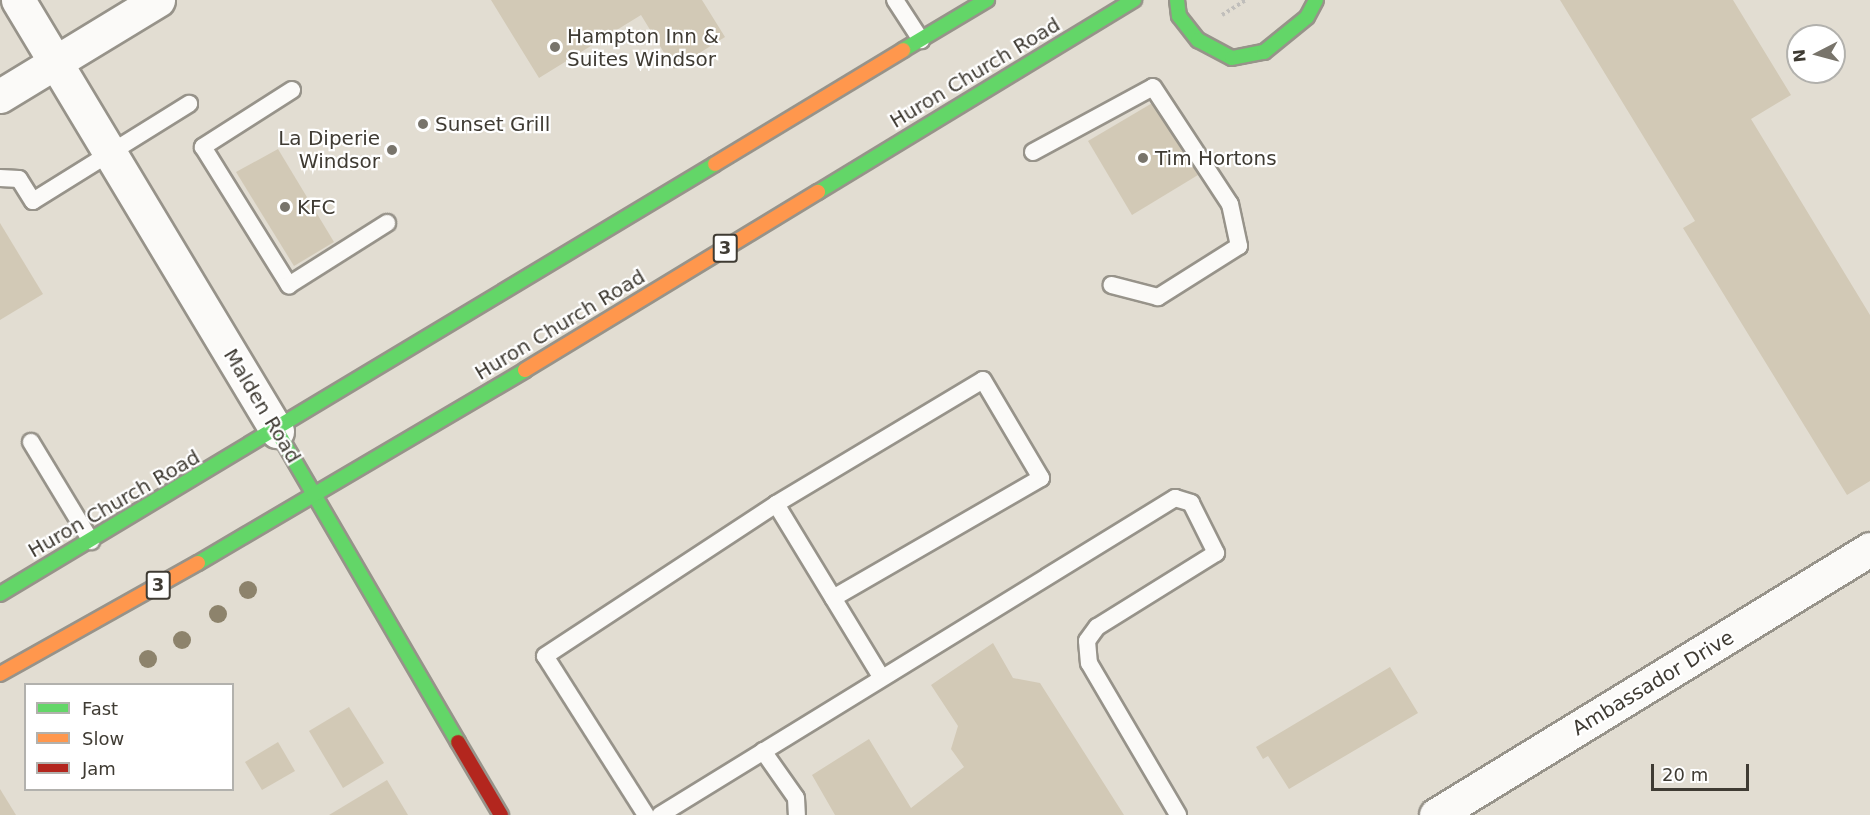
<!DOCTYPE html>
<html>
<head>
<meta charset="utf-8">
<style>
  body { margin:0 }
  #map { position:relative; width:1870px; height:815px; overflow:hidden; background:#e2ddd2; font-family:"DejaVu Sans",sans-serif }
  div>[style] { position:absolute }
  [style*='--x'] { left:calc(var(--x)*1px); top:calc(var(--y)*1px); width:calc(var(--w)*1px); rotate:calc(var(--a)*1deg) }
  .building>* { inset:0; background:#d2c9b6 }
  .path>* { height:4px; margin-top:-2px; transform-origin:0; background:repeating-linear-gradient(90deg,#c0bebb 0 3px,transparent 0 6px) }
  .roads { filter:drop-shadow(2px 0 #97938a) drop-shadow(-2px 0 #97938a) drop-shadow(0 2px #97938a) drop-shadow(0 -2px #97938a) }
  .lane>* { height:16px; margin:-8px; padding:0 8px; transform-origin:8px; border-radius:8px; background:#fbfaf8 }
  .street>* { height:33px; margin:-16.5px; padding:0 16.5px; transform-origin:16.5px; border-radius:16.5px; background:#fbfaf8 }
  .fast>* { height:14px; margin:-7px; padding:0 7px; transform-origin:7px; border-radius:7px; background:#63d668 }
  .slow>* { height:14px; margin:-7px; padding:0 7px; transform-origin:7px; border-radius:7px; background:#ff974d }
  .jam>* { height:14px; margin:-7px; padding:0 7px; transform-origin:7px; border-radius:7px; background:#b3261e }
  .trees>* { width:18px; height:18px; margin:-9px; border-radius:50%; background:#8d836c }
  .dots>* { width:16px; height:16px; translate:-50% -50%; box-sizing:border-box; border:3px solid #fff; border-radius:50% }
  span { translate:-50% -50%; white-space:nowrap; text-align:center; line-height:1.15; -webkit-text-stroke:4.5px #fff; paint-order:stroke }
  .shield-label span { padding:2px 4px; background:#fff; border:2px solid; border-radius:4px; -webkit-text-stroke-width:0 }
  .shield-label { font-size:18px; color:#3f3b33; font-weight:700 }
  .poi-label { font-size:20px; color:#3f3b33 }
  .left { translate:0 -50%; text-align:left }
  .right { translate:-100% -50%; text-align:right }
  .street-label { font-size:20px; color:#3f3b33 }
  .legend { position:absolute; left:24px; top:683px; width:210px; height:108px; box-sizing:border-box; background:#fff; border:2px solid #b2b1ad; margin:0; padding:8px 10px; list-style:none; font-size:18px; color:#3f3b33 }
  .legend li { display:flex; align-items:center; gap:12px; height:30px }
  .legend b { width:30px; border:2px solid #b2b1ad }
  .north { position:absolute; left:1786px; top:24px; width:60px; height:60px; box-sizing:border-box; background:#fff; border:2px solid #b2b1ad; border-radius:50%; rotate:264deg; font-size:16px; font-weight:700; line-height:24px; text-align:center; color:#3f3b33 }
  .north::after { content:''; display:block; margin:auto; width:21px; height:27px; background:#78746b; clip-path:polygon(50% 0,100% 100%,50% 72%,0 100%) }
  .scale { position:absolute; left:1651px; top:764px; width:98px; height:27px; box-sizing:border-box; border:3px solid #3f3b33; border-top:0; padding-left:8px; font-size:18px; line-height:21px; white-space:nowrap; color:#3f3b33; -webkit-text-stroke:4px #fff; paint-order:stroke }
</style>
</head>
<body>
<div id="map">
  <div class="building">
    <div style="clip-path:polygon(491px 0,702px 0,725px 37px,674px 69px,641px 15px,539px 78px)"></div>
    <div style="clip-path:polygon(1560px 0,1733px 0,1791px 95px,1751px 119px,1870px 315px,1870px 481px,1847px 495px,1683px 228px,1695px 221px)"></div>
    <div style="clip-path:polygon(1154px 102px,1198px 175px,1132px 215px,1088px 141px)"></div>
    <div style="clip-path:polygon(278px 149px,334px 242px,294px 266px,236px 172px)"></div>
    <div style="clip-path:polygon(0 223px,43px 294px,0 320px)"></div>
    <div style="clip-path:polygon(993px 643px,1013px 678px,1040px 683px,1124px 815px,835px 815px,812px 775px,869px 739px,911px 808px,964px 767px,951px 749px,958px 726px,931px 685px)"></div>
    <div style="clip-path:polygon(1390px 667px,1418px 713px,1289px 789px,1268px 756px,1263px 759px,1256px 747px)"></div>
    <div style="clip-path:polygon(349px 707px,384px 763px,343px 788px,309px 731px)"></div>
    <div style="clip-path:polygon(278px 742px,295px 771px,262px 790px,245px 762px)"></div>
    <div style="clip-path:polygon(387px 780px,408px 815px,329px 815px)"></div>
    <div style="clip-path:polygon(0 789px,16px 815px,0 815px)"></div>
  </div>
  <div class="path">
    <div style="--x:1222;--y:15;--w:28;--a:-32"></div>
  </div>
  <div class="roads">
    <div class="lane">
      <div style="--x:895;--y:0;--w:48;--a:57"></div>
      <div style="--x:292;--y:90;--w:106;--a:147.4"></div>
      <div style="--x:203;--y:147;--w:163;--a:58.1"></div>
      <div style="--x:289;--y:285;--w:116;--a:-32.3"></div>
      <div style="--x:1033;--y:152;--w:136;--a:-28.4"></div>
      <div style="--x:1153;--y:87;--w:140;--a:56.7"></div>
      <div style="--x:1230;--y:204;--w:43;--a:77.9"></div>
      <div style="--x:1239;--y:246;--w:96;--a:147.8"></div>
      <div style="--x:1158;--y:297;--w:48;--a:-165.4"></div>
      <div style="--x:0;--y:178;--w:19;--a:3"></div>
      <div style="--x:19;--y:179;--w:26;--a:58"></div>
      <div style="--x:33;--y:201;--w:184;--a:-31.9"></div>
      <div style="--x:31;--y:442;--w:116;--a:58.8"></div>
      <div style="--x:776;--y:504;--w:241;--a:-30.9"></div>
      <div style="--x:983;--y:380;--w:114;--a:59.4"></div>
      <div style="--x:1041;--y:478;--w:240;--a:150"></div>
      <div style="--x:763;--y:751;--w:57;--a:54.9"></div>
      <div style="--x:796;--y:798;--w:17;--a:87"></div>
      <div style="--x:646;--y:815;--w:188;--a:-122.4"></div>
      <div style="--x:545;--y:656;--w:277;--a:-33.3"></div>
      <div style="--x:776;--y:504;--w:202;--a:58.7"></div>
      <div style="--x:660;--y:815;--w:605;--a:-31.61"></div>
      <div style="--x:1175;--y:498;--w:17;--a:17"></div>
      <div style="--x:1191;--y:503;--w:56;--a:63.4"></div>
      <div style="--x:1216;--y:553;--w:140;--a:148.1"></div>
      <div style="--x:1097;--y:627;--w:17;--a:126"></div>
      <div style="--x:1087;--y:641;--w:22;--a:85"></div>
      <div style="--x:1089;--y:663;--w:176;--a:59.6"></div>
    </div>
    <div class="street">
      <div style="--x:18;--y:0;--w:503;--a:59"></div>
      <div style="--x:0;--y:96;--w:185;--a:-31.3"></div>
      <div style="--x:1436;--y:815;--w:509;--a:-31.5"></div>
    </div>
    <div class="fast">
      <div style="--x:1177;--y:0;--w:16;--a:83"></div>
      <div style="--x:1179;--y:16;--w:31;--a:52"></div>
      <div style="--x:1198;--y:40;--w:38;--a:28"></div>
      <div style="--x:1232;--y:58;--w:33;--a:-11"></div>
      <div style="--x:1264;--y:52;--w:55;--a:-39.1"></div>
      <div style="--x:1307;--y:17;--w:19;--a:-62"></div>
      <div style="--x:903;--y:50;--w:98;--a:-30.8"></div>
      <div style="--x:818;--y:192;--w:370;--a:-31.3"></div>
      <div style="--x:277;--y:431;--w:360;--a:59.8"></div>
      <div style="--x:198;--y:563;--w:380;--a:-30.5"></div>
      <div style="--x:0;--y:594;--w:834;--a:-31.02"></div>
    </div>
    <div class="slow">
      <div style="--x:715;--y:164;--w:220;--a:-31.2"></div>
      <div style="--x:525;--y:370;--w:343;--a:-31.3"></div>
      <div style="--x:0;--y:674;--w:227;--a:-29.3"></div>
    </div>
    <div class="jam">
      <div style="--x:458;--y:742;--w:85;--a:59.5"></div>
    </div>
  </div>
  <div class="trees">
    <div style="left:248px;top:590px"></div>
    <div style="left:218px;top:614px"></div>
    <div style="left:182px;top:640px"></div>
    <div style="left:148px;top:659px"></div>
  </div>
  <div class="dots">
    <div style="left:555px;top:47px;background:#78746b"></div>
    <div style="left:423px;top:124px;background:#78746b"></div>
    <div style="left:392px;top:150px;background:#78746b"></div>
    <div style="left:1143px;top:158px;background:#78746b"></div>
    <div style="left:285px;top:207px;background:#78746b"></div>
  </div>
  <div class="shield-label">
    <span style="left:725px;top:248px">3</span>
    <span style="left:158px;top:585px">3</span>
  </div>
  <div class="poi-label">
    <span class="left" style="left:567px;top:48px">Hampton Inn &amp;<br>Suites Windsor</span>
    <span class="left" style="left:435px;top:124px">Sunset Grill</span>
    <span class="right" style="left:380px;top:150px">La Diperie<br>Windsor</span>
    <span class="left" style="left:1155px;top:158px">Tim Hortons</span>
    <span class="left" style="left:297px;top:207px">KFC</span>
  </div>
  <div class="street-label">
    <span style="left:975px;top:73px;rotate:-31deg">Huron Church Road</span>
    <span style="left:560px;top:325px;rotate:-31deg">Huron Church Road</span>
    <span style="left:262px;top:406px;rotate:59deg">Malden Road</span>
    <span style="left:114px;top:504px;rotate:-30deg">Huron Church Road</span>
    <span style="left:1653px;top:683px;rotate:-31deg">Ambassador Drive</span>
  </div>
  <ul class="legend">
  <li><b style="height:8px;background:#63d668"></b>Fast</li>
  <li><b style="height:8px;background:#ff974d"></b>Slow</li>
  <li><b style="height:8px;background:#b3261e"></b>Jam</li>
  </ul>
  <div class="north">N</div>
  <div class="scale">20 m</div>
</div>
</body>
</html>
